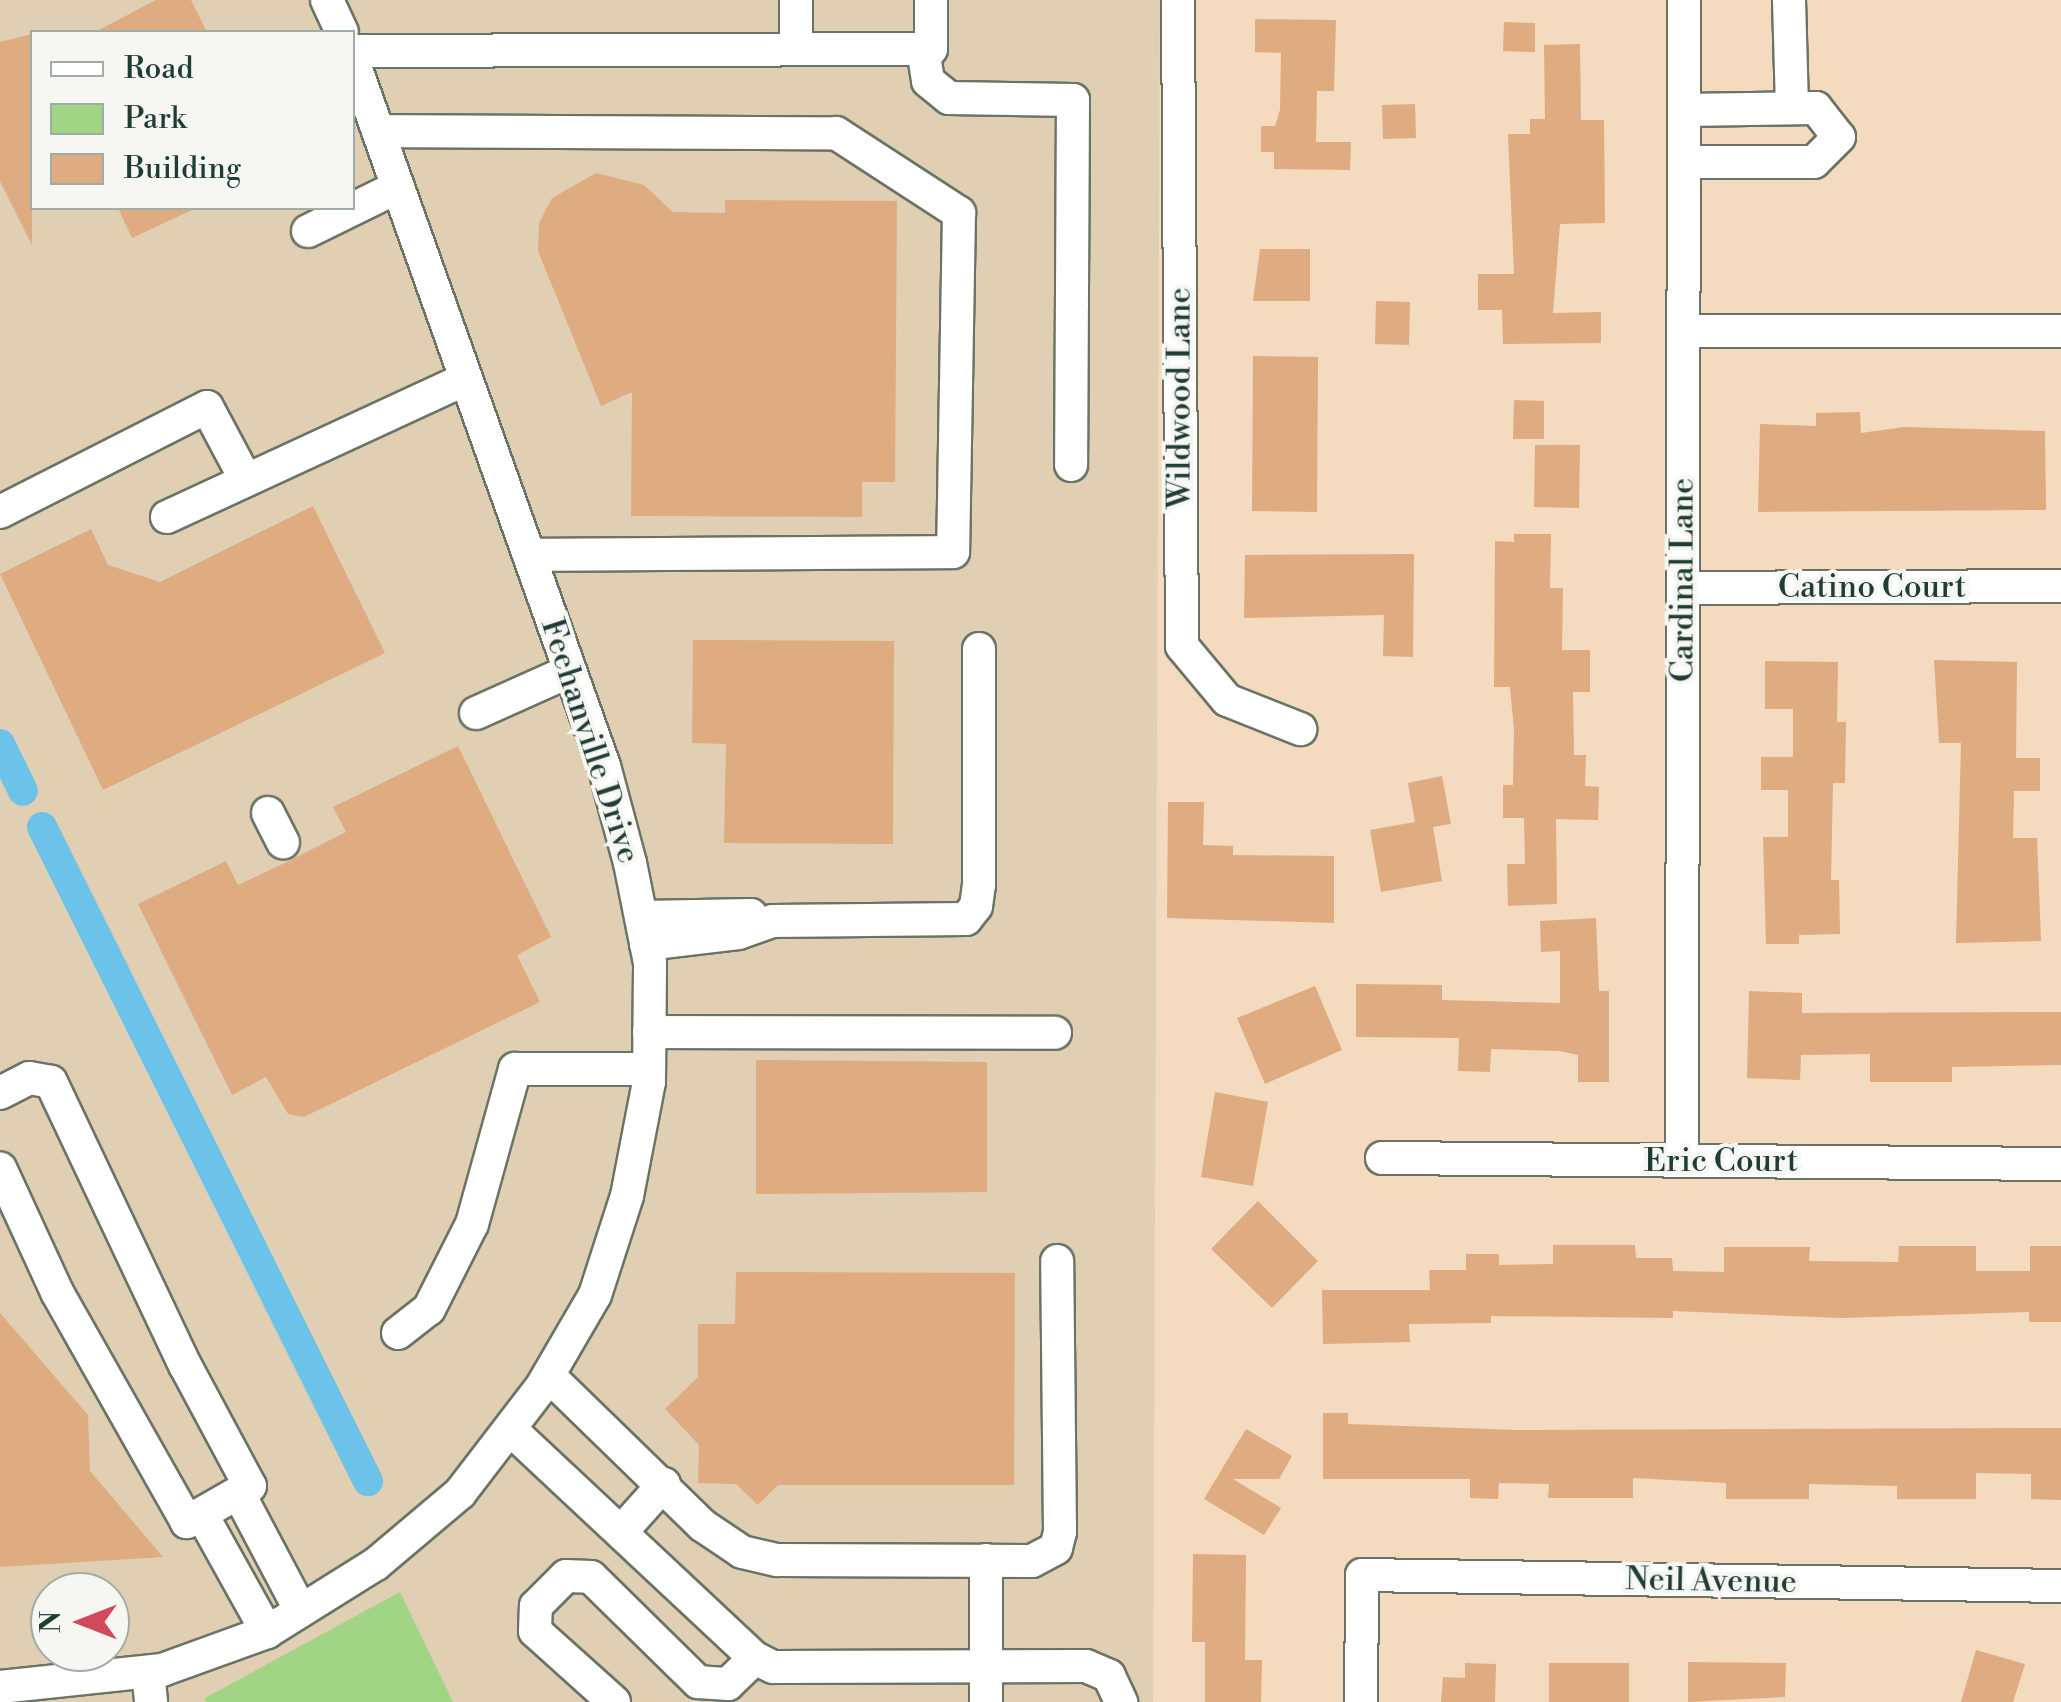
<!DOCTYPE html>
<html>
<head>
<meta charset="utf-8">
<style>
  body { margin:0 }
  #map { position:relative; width:2061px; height:1702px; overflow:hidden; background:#f4dabe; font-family:"Libre Bodoni",serif }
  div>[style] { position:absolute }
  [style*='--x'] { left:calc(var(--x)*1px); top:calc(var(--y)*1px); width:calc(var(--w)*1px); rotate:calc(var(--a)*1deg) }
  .built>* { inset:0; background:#e0cfb2 }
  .green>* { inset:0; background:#a1d484 }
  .canal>* { height:30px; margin:-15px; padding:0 15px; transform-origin:15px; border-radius:15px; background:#6cc2e9 }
  .building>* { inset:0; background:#dfab80 }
  .roads { filter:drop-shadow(2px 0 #6a7464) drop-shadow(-2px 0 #6a7464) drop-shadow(0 2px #6a7464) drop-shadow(0 -2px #6a7464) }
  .minor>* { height:32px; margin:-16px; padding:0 16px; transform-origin:16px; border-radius:16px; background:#fff }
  span { translate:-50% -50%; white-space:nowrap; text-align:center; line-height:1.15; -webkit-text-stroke:8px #f6f6f2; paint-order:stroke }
  .street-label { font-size:32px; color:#1f3d34 }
  .legend { position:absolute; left:30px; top:30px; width:325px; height:180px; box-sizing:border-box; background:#f6f6f2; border:2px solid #a0aca6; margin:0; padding:12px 18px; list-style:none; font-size:30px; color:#1f3d34 }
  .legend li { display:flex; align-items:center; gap:20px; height:50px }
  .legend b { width:50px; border:2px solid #a0aca6 }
  .north { position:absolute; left:30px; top:1572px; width:100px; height:100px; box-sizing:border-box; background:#f6f6f2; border:2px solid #a0aca6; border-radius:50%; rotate:270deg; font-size:28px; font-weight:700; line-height:40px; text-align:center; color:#1f3d34 }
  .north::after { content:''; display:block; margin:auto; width:35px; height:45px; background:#d1495b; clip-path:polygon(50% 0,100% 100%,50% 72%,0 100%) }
</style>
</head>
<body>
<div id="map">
  <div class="built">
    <div style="clip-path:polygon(evenodd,0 0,1160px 0,1153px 1702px,0 1702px,0 0,32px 32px,352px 32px,352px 208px,32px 208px,32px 32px,0 0,50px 1592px,110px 1592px,110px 1652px,50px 1652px,50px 1592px)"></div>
  </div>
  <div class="green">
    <div style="clip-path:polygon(400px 1592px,453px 1702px,206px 1702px,205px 1698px)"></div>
  </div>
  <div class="canal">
    <div style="--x:0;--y:744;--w:52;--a:63.9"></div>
    <div style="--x:42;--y:827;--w:731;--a:63.51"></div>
  </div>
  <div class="building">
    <div style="clip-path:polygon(156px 0,191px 0,207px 32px,95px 32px)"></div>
    <div style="clip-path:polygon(1255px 19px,1336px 20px,1334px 91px,1317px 91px,1316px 142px,1351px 142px,1350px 170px,1274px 169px,1274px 152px,1261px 152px,1261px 126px,1275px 126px,1280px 110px,1281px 53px,1255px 52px)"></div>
    <div style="clip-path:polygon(1504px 22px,1535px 23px,1535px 52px,1503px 51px)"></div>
    <div style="clip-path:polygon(32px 34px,32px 245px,0 181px,0 42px)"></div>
    <div style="clip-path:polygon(1580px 44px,1581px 120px,1604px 120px,1605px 223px,1560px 224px,1553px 313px,1601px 312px,1601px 343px,1503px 344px,1502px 310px,1478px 310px,1478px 274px,1514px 274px,1508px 134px,1530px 134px,1530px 119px,1545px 119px,1544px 45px)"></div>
    <div style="clip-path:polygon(1415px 104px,1416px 138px,1383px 139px,1382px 105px)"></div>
    <div style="clip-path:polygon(596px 173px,644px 185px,673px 212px,725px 213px,725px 200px,897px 201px,895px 482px,862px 482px,862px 517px,631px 516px,632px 392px,601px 406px,538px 251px,539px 223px,552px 198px)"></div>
    <div style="clip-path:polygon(118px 208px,196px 208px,132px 238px)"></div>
    <div style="clip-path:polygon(1260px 249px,1310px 249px,1310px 301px,1253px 301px)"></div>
    <div style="clip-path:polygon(1376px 301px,1410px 302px,1409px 345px,1375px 344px)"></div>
    <div style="clip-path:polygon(1253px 356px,1318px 357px,1317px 512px,1252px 511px)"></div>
    <div style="clip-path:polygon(1514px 400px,1544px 401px,1544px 439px,1513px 439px)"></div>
    <div style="clip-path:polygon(1860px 412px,1861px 433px,1904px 427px,2045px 431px,2046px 510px,1758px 512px,1760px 424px,1816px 426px,1816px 413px)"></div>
    <div style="clip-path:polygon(1535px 445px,1580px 445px,1579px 508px,1534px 507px)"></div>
    <div style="clip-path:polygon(313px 506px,385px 653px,103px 790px,0 574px,91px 529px,108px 565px,160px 582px)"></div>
    <div style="clip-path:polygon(1514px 534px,1551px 534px,1550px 588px,1563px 588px,1562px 650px,1590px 650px,1590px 692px,1573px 692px,1574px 755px,1586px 755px,1585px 786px,1599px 787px,1598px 820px,1556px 819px,1557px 904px,1508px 906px,1507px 864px,1525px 864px,1524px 818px,1503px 818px,1503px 785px,1513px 785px,1514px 730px,1510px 687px,1494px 687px,1495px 541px,1514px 542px)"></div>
    <div style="clip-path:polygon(1414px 554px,1413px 657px,1383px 656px,1384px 615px,1244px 618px,1245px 555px)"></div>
    <div style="clip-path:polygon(693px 640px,894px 641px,893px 844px,724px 843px,726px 744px,692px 743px)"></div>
    <div style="clip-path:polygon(1934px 660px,2017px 662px,2016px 758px,2040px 758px,2040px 791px,2014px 791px,2013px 838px,2037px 838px,2041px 941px,1956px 943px,1961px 743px,1939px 743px)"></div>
    <div style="clip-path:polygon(1765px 661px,1838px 662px,1837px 722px,1846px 722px,1845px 783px,1833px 783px,1831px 880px,1839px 880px,1840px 934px,1799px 935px,1799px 944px,1766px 944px,1763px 837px,1788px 837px,1788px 790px,1761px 790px,1761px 757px,1793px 757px,1793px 709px,1765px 709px)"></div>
    <div style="clip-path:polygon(458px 746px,551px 937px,517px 955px,540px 1002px,304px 1117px,288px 1114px,266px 1077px,232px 1095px,138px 904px,226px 861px,238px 885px,291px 860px,346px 832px,333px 807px)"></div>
    <div style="clip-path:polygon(1442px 776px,1451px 824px,1433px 827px,1442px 881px,1381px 892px,1370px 830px,1415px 822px,1408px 783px)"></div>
    <div style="clip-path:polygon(1168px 802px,1204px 802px,1203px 845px,1233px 846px,1233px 855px,1334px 856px,1334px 923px,1167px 918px)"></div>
    <div style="clip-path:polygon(1596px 918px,1599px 991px,1609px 991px,1609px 1082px,1578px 1082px,1578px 1055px,1560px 1051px,1491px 1049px,1490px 1072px,1458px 1071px,1459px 1038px,1356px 1037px,1356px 984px,1442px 985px,1442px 1000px,1560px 1003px,1560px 951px,1541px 952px,1540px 921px)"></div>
    <div style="clip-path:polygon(1315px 986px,1342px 1050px,1265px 1084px,1237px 1018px)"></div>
    <div style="clip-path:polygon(1749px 991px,1802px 993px,1802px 1013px,2061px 1012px,2061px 1065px,1952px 1067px,1952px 1082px,1870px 1082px,1870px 1054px,1801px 1055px,1800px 1080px,1747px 1078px)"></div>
    <div style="clip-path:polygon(756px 1060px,987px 1062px,987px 1192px,756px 1194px)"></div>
    <div style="clip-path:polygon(1215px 1092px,1268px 1102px,1253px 1186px,1201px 1177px)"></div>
    <div style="clip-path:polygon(1258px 1201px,1318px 1261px,1272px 1308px,1211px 1249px)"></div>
    <div style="clip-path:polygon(1553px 1245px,1635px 1245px,1636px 1258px,1672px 1258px,1673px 1271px,1724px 1272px,1724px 1247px,1810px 1247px,1809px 1261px,1898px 1262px,1899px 1246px,1976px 1246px,1976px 1271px,2030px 1271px,2030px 1246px,2061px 1246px,2061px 1322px,2029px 1322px,2029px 1312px,1841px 1318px,1673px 1311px,1673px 1318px,1491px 1316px,1491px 1323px,1409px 1324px,1410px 1342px,1323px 1344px,1322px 1290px,1430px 1290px,1429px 1270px,1466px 1270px,1466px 1254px,1499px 1254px,1499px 1265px,1553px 1264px)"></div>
    <div style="clip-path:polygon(736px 1272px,1015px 1273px,1014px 1485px,778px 1485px,758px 1505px,736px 1484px,698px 1483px,699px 1445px,665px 1409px,698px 1377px,698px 1324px,735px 1324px)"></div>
    <div style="clip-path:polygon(0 1313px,88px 1415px,90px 1471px,163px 1557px,0 1567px)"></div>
    <div style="clip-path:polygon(1323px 1413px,1348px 1413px,1348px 1424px,1517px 1430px,2061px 1428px,2061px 1500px,2031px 1499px,2031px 1474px,1976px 1473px,1976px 1499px,1897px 1499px,1897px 1486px,1809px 1484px,1809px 1499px,1726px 1499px,1726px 1483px,1633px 1478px,1633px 1498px,1548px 1498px,1549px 1484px,1499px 1483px,1498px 1499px,1470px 1498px,1470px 1479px,1323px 1479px)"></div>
    <div style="clip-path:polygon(1246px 1429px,1292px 1456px,1279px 1479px,1233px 1479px,1281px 1508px,1264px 1535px,1204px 1499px)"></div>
    <div style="clip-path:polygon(1193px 1554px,1246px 1555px,1245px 1660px,1262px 1660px,1261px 1702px,1205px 1702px,1205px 1642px,1192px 1642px)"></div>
    <div style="clip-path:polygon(1976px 1650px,2025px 1664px,2013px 1702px,1961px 1702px)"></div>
    <div style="clip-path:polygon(1688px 1662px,1786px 1663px,1785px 1697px,1688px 1702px)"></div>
    <div style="clip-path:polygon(1465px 1663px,1496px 1664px,1495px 1702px,1441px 1702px,1443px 1677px,1465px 1678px)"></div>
    <div style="clip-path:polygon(1549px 1663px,1629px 1663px,1629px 1702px,1549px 1702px)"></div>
  </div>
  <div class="roads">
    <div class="minor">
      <div style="--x:327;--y:0;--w:35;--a:65"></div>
      <div style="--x:796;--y:0;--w:49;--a:90"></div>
      <div style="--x:1178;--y:0;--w:646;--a:89.65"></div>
      <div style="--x:1182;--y:646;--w:70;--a:50.2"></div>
      <div style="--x:1227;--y:700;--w:79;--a:21.7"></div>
      <div style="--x:1789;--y:0;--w:108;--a:88.4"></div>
      <div style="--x:923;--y:49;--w:32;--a:81"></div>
      <div style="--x:928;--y:81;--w:27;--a:39"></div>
      <div style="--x:949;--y:98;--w:124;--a:0.9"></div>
      <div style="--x:1073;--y:100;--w:365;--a:90.3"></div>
      <div style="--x:352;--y:51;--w:579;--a:-0.2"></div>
      <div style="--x:931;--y:49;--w:49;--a:-90"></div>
      <div style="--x:1684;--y:110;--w:132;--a:-0.9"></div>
      <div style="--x:1816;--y:108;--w:37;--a:52"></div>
      <div style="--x:1839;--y:137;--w:35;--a:135"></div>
      <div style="--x:1814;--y:162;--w:130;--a:180"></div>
      <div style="--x:378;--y:131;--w:458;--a:0.3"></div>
      <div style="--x:836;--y:133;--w:147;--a:33"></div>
      <div style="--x:959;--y:213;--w:339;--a:91"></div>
      <div style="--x:953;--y:552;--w:424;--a:179.6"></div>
      <div style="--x:308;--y:231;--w:100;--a:-26.1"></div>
      <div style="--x:1683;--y:331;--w:378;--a:0"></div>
      <div style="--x:0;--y:512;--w:232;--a:-26.9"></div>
      <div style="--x:207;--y:407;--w:83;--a:61.9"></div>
      <div style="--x:167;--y:517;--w:329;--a:-24.8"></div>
      <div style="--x:1683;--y:588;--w:378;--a:-0.3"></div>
      <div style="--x:476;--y:713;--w:103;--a:-24.1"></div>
      <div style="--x:268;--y:813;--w:33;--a:63"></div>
      <div style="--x:641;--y:917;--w:110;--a:-1"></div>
      <div style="--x:646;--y:944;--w:93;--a:-6.8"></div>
      <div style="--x:738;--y:933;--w:37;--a:-19"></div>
      <div style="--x:773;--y:921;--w:193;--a:-0.6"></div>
      <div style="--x:966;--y:919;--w:16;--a:-52"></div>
      <div style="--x:976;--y:906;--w:21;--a:-82"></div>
      <div style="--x:979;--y:885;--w:236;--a:-90"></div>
      <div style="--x:649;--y:1032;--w:406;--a:0.1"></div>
      <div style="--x:0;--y:1093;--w:33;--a:-27"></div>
      <div style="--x:29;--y:1078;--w:22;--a:10"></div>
      <div style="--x:51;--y:1082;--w:313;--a:64.7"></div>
      <div style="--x:185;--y:1365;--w:137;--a:61.8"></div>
      <div style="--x:250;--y:1486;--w:73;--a:150.3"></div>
      <div style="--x:187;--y:1522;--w:264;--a:-119.5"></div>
      <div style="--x:57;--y:1292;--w:136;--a:-114.7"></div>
      <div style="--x:1382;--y:1158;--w:679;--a:0.51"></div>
      <div style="--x:1682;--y:1161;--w:1161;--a:-89.9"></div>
      <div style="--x:398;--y:1333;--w:39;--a:-38"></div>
      <div style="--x:429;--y:1309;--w:95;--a:-63.2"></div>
      <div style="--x:472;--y:1224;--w:161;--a:-74.5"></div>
      <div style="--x:515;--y:1069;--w:134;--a:0"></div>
      <div style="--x:549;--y:1376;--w:214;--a:44.2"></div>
      <div style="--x:702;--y:1525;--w:48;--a:34"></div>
      <div style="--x:742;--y:1552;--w:36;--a:13"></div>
      <div style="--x:777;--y:1560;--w:255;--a:0.2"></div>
      <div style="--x:1032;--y:1561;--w:27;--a:-28"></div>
      <div style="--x:1056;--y:1548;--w:16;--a:-76"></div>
      <div style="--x:1060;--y:1532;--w:271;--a:-90.6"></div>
      <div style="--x:510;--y:1429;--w:335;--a:43.1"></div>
      <div style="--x:755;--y:1658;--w:20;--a:27"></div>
      <div style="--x:773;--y:1667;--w:313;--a:-0.2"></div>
      <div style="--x:1086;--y:1666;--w:25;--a:23"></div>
      <div style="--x:1109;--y:1676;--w:29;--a:65"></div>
      <div style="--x:239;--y:1494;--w:132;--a:62.1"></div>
      <div style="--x:202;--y:1515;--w:134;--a:60.9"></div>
      <div style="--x:622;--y:1531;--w:63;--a:-48.2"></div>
      <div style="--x:148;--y:1672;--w:30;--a:84"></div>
      <div style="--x:0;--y:1687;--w:163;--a:-6"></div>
      <div style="--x:162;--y:1670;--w:112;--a:-19.9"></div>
      <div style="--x:267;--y:1632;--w:128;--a:-32"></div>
      <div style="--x:376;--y:1564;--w:110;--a:-40.2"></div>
      <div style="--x:460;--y:1493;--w:135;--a:-52.5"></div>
      <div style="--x:542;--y:1386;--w:105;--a:-59.8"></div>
      <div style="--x:595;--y:1295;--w:104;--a:-72.1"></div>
      <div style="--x:627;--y:1196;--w:116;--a:-79.1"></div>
      <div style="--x:649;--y:1082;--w:119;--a:-89.5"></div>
      <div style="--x:650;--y:963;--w:102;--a:-101.3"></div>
      <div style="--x:630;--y:863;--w:100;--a:-105"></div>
      <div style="--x:604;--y:766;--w:752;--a:-109.59"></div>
      <div style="--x:614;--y:1702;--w:106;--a:-138.1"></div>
      <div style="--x:535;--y:1631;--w:25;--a:-88"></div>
      <div style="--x:536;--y:1606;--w:42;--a:-45"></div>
      <div style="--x:566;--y:1576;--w:25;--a:2"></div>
      <div style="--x:591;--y:1577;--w:150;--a:44.5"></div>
      <div style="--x:698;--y:1682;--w:30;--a:4"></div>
      <div style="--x:728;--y:1684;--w:37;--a:-44"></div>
      <div style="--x:986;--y:1702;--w:142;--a:-90"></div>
      <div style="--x:1361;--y:1702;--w:127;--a:-89.5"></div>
      <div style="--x:1362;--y:1575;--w:699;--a:0.9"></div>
    </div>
  </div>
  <div class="street-label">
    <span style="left:1180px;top:398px;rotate:-90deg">Wildwood Lane</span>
    <span style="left:1683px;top:580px;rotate:-90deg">Cardinal Lane</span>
    <span style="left:1872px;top:587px">Catino Court</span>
    <span style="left:590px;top:741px;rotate:72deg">Feehanville Drive</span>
    <span style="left:1721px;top:1161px">Eric Court</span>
    <span style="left:1711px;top:1581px;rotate:1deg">Neil Avenue</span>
  </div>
  <ul class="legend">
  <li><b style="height:12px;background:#fff"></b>Road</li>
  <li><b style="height:28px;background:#a1d484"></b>Park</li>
  <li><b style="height:28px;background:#dfab80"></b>Building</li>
  </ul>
  <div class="north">N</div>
</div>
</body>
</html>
